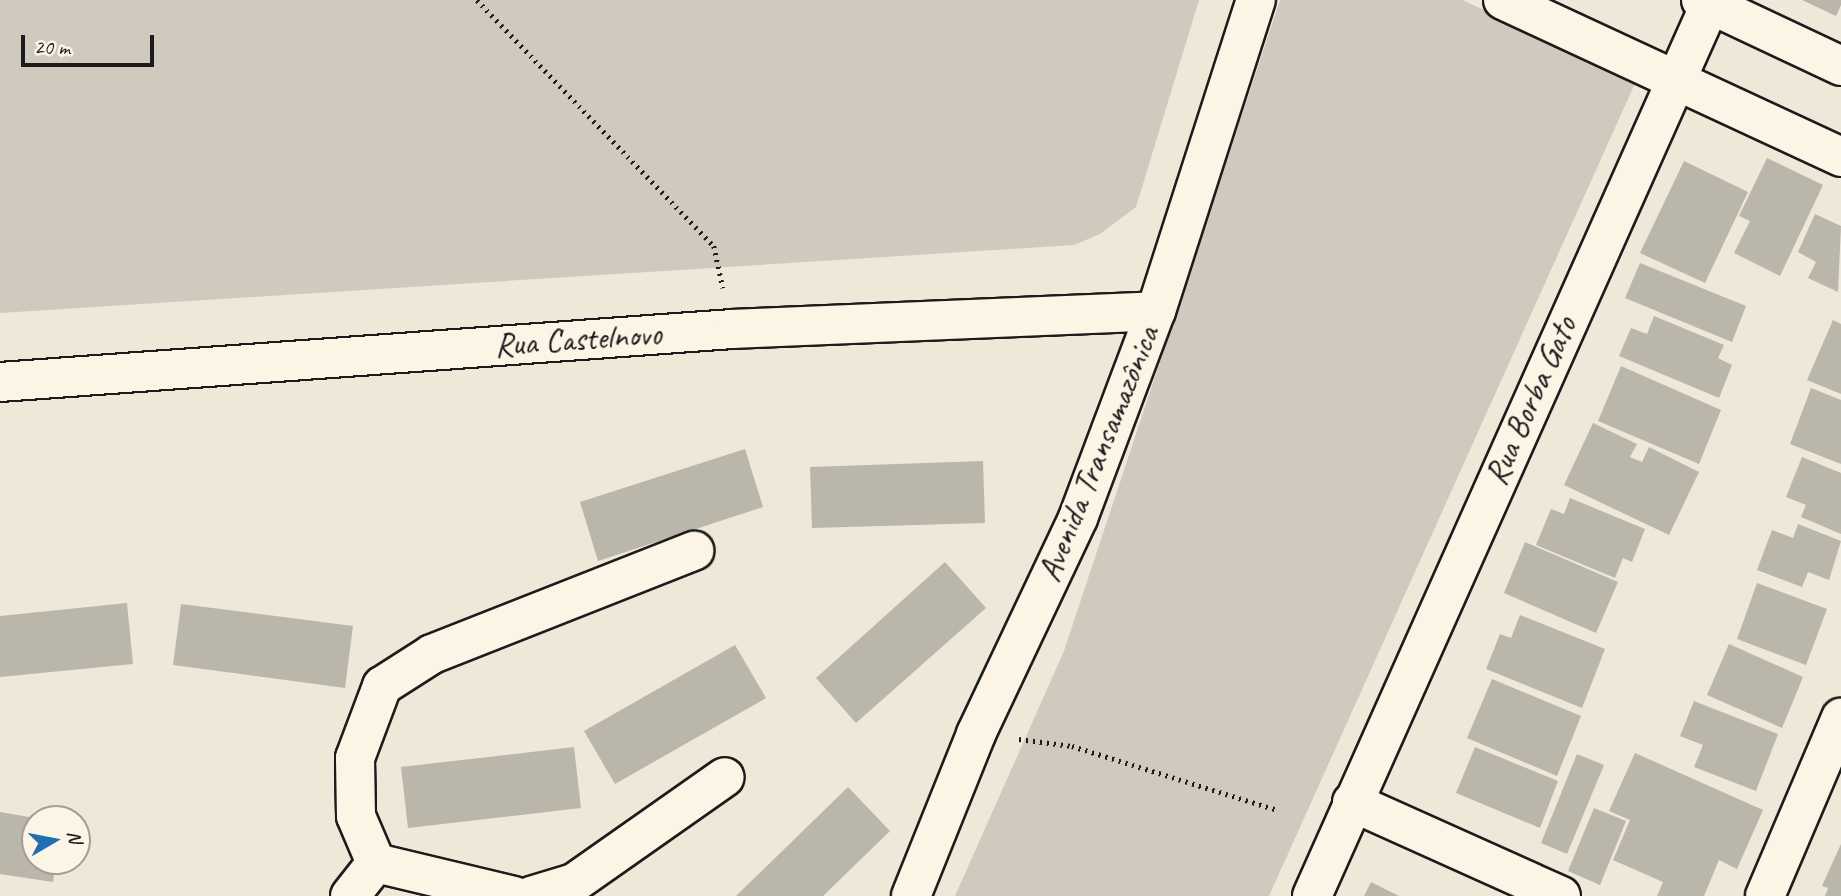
<!DOCTYPE html>
<html>
<head>
<meta charset="utf-8">
<style>
  body { margin:0 }
  #map { position:relative; width:1841px; height:896px; overflow:hidden; background:#eee8d9; font-family:Caveat,sans-serif }
  div>[style] { position:absolute }
  [style*='--x'] { left:calc(var(--x)*1px); top:calc(var(--y)*1px); width:calc(var(--w)*1px); rotate:calc(var(--a)*1deg) }
  .green>* { inset:0; background:#cfcabd }
  .building>* { inset:0; background:#bab6aa }
  .path>* { height:4.5px; margin-top:-2.25px; transform-origin:0; background:repeating-linear-gradient(90deg,#1c1c1c 0 2px,transparent 0 7px) }
  .roads { filter:drop-shadow(2px 0 #1c1c1c) drop-shadow(-2px 0 #1c1c1c) drop-shadow(0 2px #1c1c1c) drop-shadow(0 -2px #1c1c1c) }
  .minor>* { height:38px; margin:-19px; padding:0 19px; transform-origin:19px; border-radius:19px; background:#fcf5e5 }
  .tertiary>* { height:38px; margin:-19px; padding:0 19px; transform-origin:19px; border-radius:19px; background:#fcf5e5 }
  span { translate:-50% -50%; white-space:nowrap; text-align:center; line-height:1.15; -webkit-text-stroke:6px #fcf5e5; paint-order:stroke }
  .street-label { font-size:33px; color:#1c1c1c }
  .north { position:absolute; left:21px; top:805px; width:70px; height:70px; box-sizing:border-box; background:#fcf5e5; border:2px solid #a29e95; border-radius:50%; rotate:80deg; font-size:19px; font-weight:700; line-height:28px; text-align:center; color:#1c1c1c }
  .north::after { content:''; display:block; margin:auto; width:24px; height:32px; background:#1f6fb2; clip-path:polygon(50% 0,100% 100%,50% 72%,0 100%) }
  .scale { position:absolute; left:21px; top:35px; width:133px; height:32px; box-sizing:border-box; border:4px solid #1c1c1c; border-top:0; padding-left:9px; font-size:21px; line-height:24px; white-space:nowrap; color:#1c1c1c; -webkit-text-stroke:5px #fcf5e5; paint-order:stroke }
</style>
</head>
<body>
<div id="map">
  <div class="green">
    <div style="clip-path:polygon(0 0,1199px 0,1136px 207px,1100px 234px,1074px 245px,0 313px)"></div>
    <div style="clip-path:polygon(1280px 0,1462px 0,1637px 79px,1269px 896px,955px 896px,1064px 651px)"></div>
  </div>
  <div class="building">
    <div style="clip-path:polygon(1802px 0,1841px 0,1841px 5px,1836px 16px)"></div>
    <div style="clip-path:polygon(1767px 158px,1823px 185px,1780px 276px,1734px 253px,1750px 221px,1739px 216px)"></div>
    <div style="clip-path:polygon(1684px 161px,1748px 192px,1705px 283px,1640px 253px)"></div>
    <div style="clip-path:polygon(1815px 214px,1841px 226px,1838px 292px,1808px 278px,1816px 262px,1798px 252px)"></div>
    <div style="clip-path:polygon(1640px 263px,1746px 306px,1732px 342px,1625px 298px)"></div>
    <div style="clip-path:polygon(1654px 316px,1724px 345px,1718px 358px,1732px 365px,1719px 398px,1619px 356px,1631px 328px,1647px 334px)"></div>
    <div style="clip-path:polygon(1833px 320px,1841px 324px,1841px 394px,1807px 380px)"></div>
    <div style="clip-path:polygon(1621px 366px,1721px 410px,1699px 464px,1598px 421px)"></div>
    <div style="clip-path:polygon(1811px 388px,1841px 400px,1841px 464px,1790px 444px)"></div>
    <div style="clip-path:polygon(1593px 423px,1637px 444px,1630px 457px,1642px 462px,1649px 447px,1699px 472px,1669px 535px,1564px 485px)"></div>
    <div style="clip-path:polygon(745px 449px,763px 507px,598px 561px,580px 502px)"></div>
    <div style="clip-path:polygon(1802px 457px,1841px 473px,1841px 534px,1801px 517px,1806px 505px,1786px 497px)"></div>
    <div style="clip-path:polygon(983px 461px,985px 523px,812px 528px,810px 467px)"></div>
    <div style="clip-path:polygon(1570px 498px,1645px 529px,1632px 562px,1623px 558px,1615px 578px,1536px 545px,1551px 509px,1564px 514px)"></div>
    <div style="clip-path:polygon(1798px 524px,1841px 541px,1829px 580px,1808px 572px,1802px 587px,1757px 570px,1772px 530px,1793px 538px)"></div>
    <div style="clip-path:polygon(1525px 542px,1618px 582px,1596px 633px,1504px 593px)"></div>
    <div style="clip-path:polygon(945px 562px,986px 608px,856px 723px,816px 678px)"></div>
    <div style="clip-path:polygon(1757px 583px,1827px 609px,1806px 665px,1737px 639px)"></div>
    <div style="clip-path:polygon(127px 603px,133px 664px,0 677px,0 616px)"></div>
    <div style="clip-path:polygon(181px 604px,353px 626px,345px 688px,173px 665px)"></div>
    <div style="clip-path:polygon(1520px 615px,1605px 649px,1582px 708px,1486px 669px,1500px 634px,1511px 638px)"></div>
    <div style="clip-path:polygon(1729px 644px,1803px 677px,1782px 728px,1707px 695px)"></div>
    <div style="clip-path:polygon(735px 645px,766px 698px,615px 784px,584px 731px)"></div>
    <div style="clip-path:polygon(1492px 679px,1581px 716px,1557px 776px,1467px 738px)"></div>
    <div style="clip-path:polygon(1694px 701px,1778px 734px,1756px 791px,1694px 767px,1703px 745px,1680px 736px)"></div>
    <div style="clip-path:polygon(574px 747px,581px 808px,408px 828px,401px 767px)"></div>
    <div style="clip-path:polygon(1475px 747px,1558px 781px,1540px 828px,1456px 793px)"></div>
    <div style="clip-path:polygon(1635px 753px,1763px 810px,1737px 869px,1719px 860px,1704px 896px,1657px 896px,1663px 882px,1613px 860px,1630px 820px,1609px 811px)"></div>
    <div style="clip-path:polygon(1577px 754px,1604px 765px,1567px 854px,1541px 843px)"></div>
    <div style="clip-path:polygon(848px 787px,890px 831px,823px 896px,736px 896px)"></div>
    <div style="clip-path:polygon(1594px 808px,1626px 821px,1600px 885px,1568px 871px)"></div>
    <div style="clip-path:polygon(0 812px,35px 818px,35px 861px,56px 861px,53px 882px,0 874px)"></div>
    <div style="clip-path:polygon(1841px 844px,1841px 896px,1825px 896px,1828px 888px,1822px 886px)"></div>
    <div style="clip-path:polygon(1371px 882px,1399px 896px,1364px 896px)"></div>
  </div>
  <div class="path">
    <div style="--x:477;--y:0;--w:342;--a:46.1"></div>
    <div style="--x:714;--y:246;--w:43;--a:77.9"></div>
    <div style="--x:1019;--y:739;--w:53;--a:7.5"></div>
    <div style="--x:1072;--y:746;--w:215;--a:17.3"></div>
  </div>
  <div class="roads">
    <div class="minor">
      <div style="--x:0;--y:382;--w:734;--a:-4.14"></div>
      <div style="--x:732;--y:329;--w:424;--a:-2.4"></div>
      <div style="--x:1352;--y:802;--w:229;--a:24.2"></div>
      <div style="--x:376;--y:863;--w:51;--a:-113.1"></div>
      <div style="--x:356;--y:816;--w:58;--a:-91"></div>
      <div style="--x:355;--y:758;--w:77;--a:-69.4"></div>
      <div style="--x:382;--y:686;--w:59;--a:-32.6"></div>
      <div style="--x:432;--y:654;--w:282;--a:-21.5"></div>
      <div style="--x:350;--y:896;--w:42;--a:-51.8"></div>
      <div style="--x:376;--y:863;--w:142;--a:13.4"></div>
      <div style="--x:531;--y:896;--w:45;--a:-16.8"></div>
      <div style="--x:574;--y:883;--w:184;--a:-35.1"></div>
      <div style="--x:1312;--y:896;--w:981;--a:-65.94"></div>
      <div style="--x:1765;--y:896;--w:194;--a:-66.9"></div>
    </div>
    <div class="tertiary">
      <div style="--x:1503;--y:0;--w:373;--a:24.9"></div>
      <div style="--x:1701;--y:0;--w:155;--a:25.2"></div>
      <div style="--x:911;--y:896;--w:175;--a:-68.1"></div>
      <div style="--x:976;--y:734;--w:239;--a:-64.7"></div>
      <div style="--x:1078;--y:518;--w:221;--a:-69.4"></div>
      <div style="--x:1156;--y:311;--w:327;--a:-72.2"></div>
    </div>
  </div>
  <div class="street-label">
    <span style="left:578px;top:340px;rotate:-4deg">Rua Castelnovo</span>
    <span style="left:1531px;top:401px;rotate:-66deg">Rua Borba Gato</span>
    <span style="left:1099px;top:454px;rotate:-68deg">Avenida Transamazônica</span>
  </div>
  <div class="north">N</div>
  <div class="scale">20 m</div>
</div>
</body>
</html>
